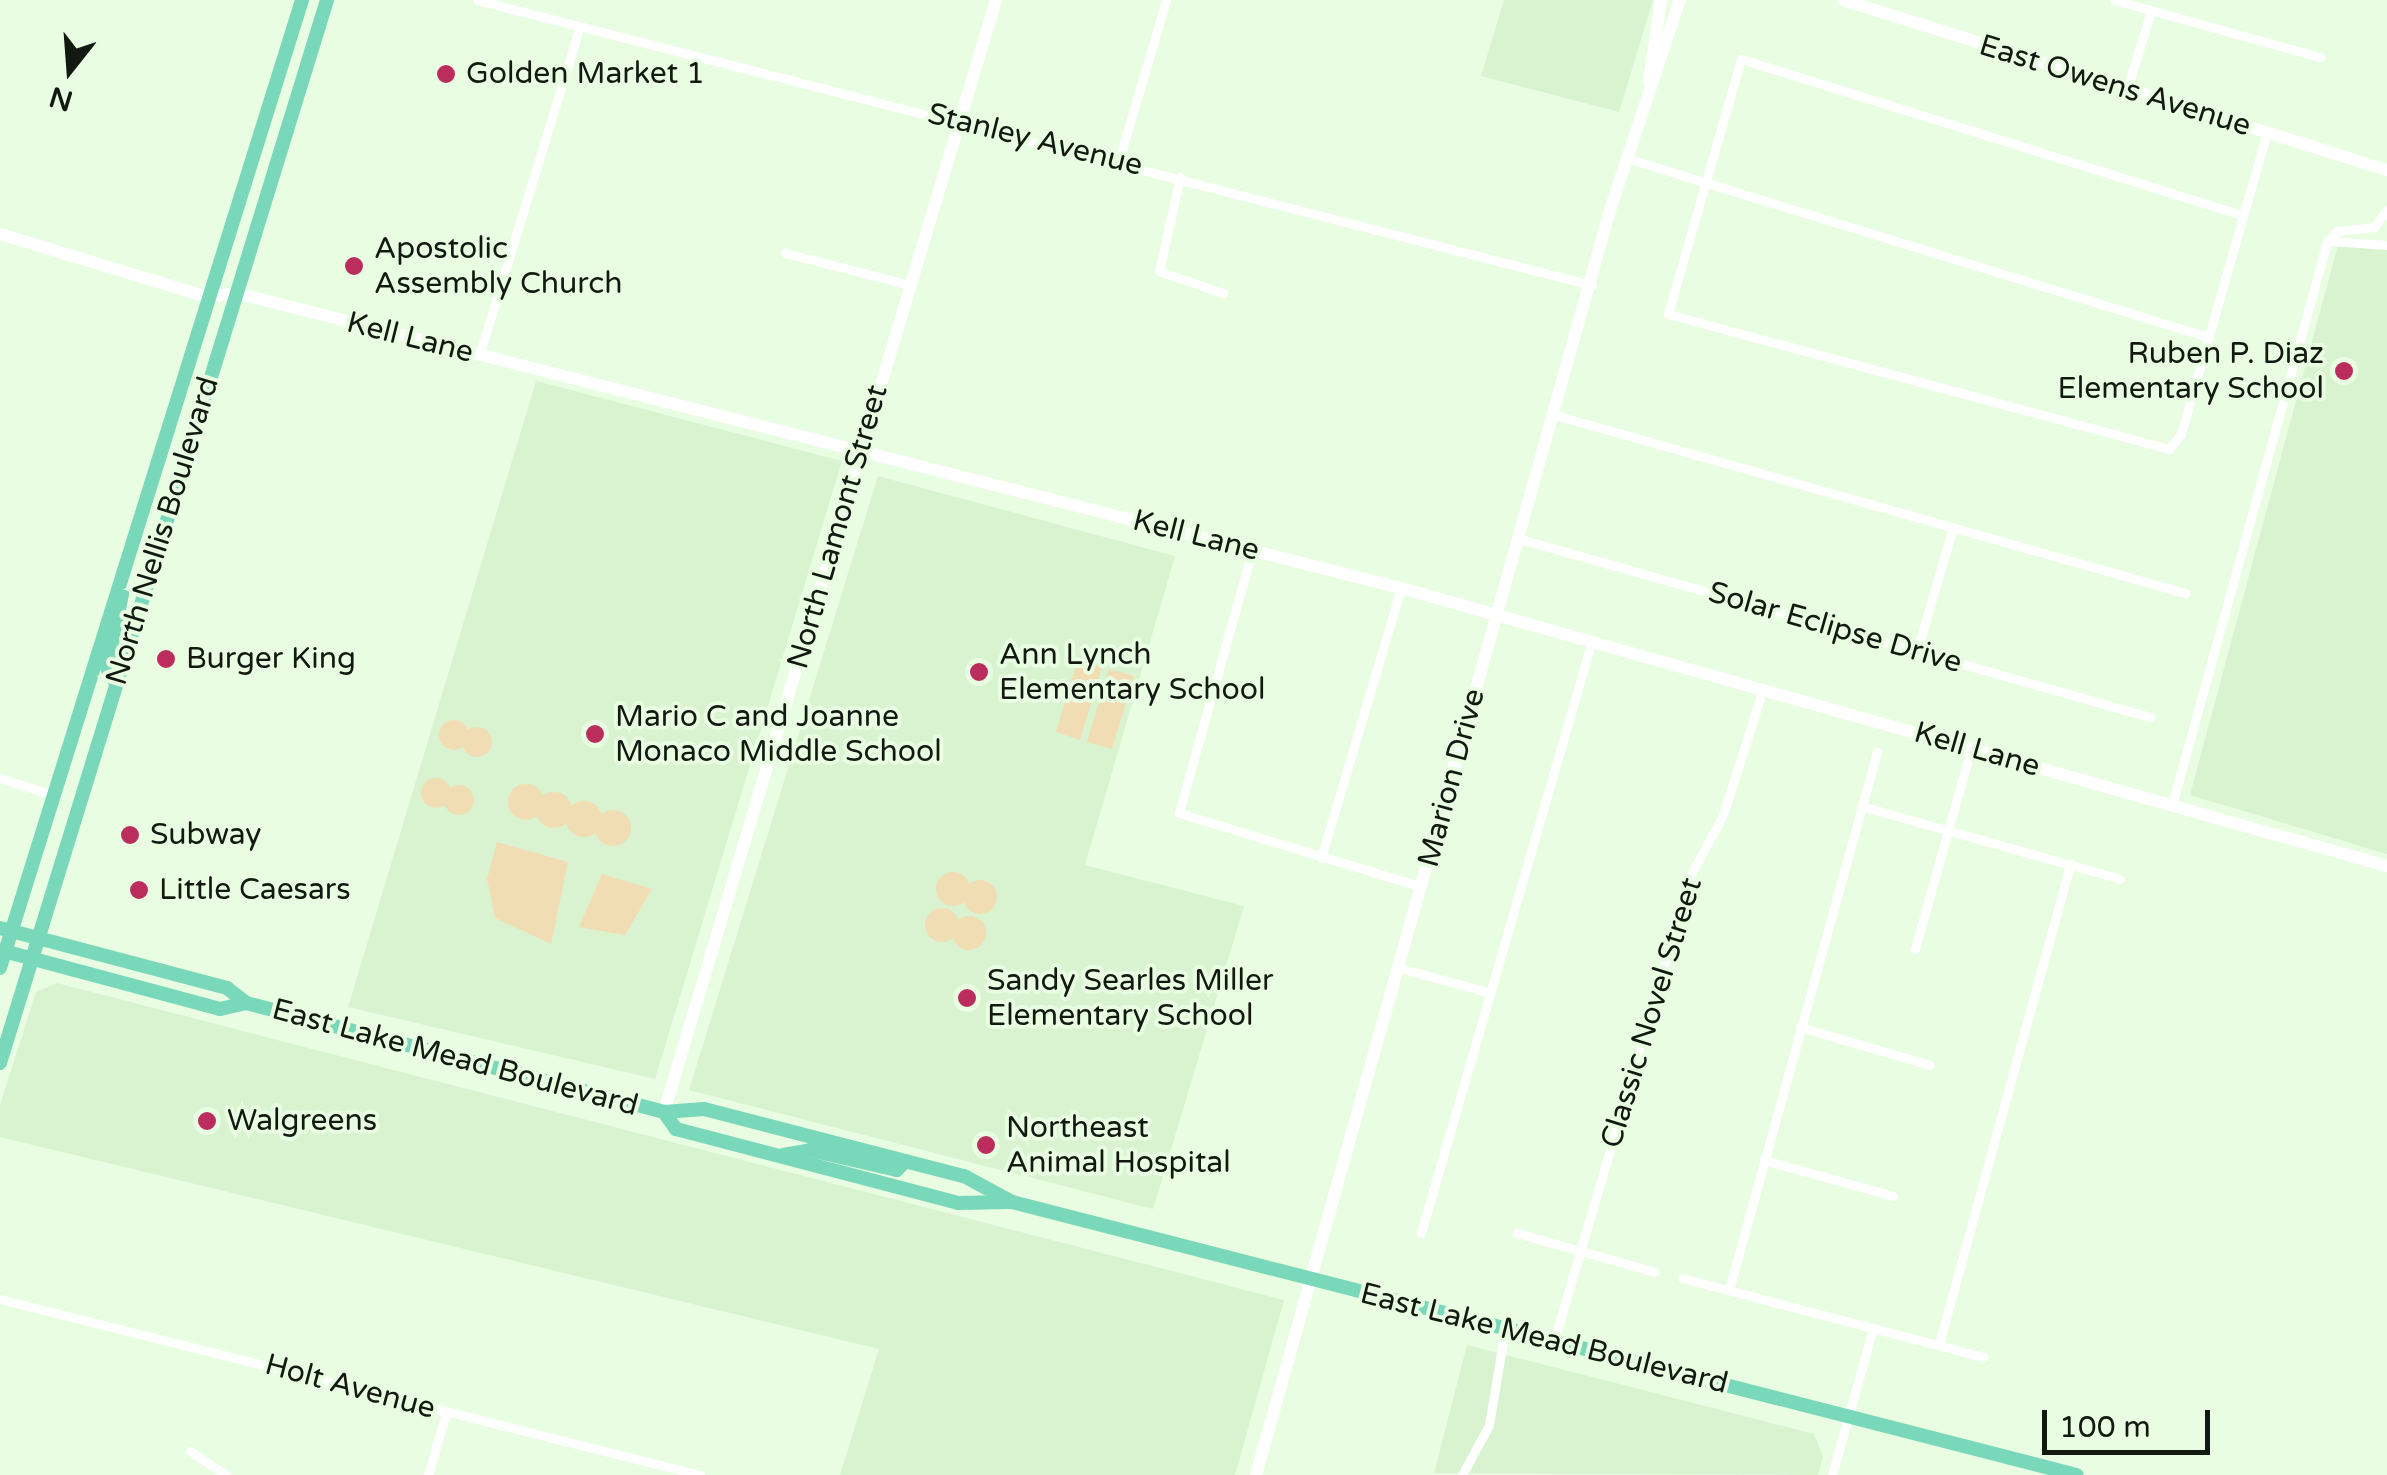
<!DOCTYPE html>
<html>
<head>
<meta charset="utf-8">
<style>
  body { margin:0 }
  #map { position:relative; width:2387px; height:1475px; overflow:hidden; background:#e8fde1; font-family:"Varela Round",sans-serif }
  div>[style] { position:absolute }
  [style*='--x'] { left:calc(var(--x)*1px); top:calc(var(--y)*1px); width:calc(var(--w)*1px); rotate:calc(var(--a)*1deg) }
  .built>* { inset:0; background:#d9f3d1 }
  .green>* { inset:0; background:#f1ddb3 }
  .round { border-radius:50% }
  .street>* { height:9px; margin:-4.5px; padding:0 4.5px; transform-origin:4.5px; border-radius:4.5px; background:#fff }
  .secondary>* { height:12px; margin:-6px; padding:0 6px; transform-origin:6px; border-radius:6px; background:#fff }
  .primary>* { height:14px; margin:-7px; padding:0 7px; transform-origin:7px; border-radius:7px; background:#79d8ba }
  .dots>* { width:28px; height:28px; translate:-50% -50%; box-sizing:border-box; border:5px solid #e8fde1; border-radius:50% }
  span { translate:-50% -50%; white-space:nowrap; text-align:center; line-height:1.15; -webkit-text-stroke:8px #e8fde1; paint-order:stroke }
  .poi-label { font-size:30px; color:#121910 }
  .left { translate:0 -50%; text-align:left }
  .right { translate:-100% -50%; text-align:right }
  .street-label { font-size:30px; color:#121910 }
  .north { position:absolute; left:20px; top:20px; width:100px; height:100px; -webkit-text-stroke:8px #e8fde1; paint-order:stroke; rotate:197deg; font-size:28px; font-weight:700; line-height:40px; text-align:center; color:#121910 }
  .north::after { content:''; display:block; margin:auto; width:35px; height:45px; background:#121910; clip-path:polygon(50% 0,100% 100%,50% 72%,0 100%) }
  .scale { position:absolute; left:2042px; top:1410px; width:168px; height:45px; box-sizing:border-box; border:5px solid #121910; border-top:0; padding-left:12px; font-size:30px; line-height:35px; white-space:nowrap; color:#121910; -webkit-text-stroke:8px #e8fde1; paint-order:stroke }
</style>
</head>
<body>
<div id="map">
  <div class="built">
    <div style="clip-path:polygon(1504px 0,1653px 0,1619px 112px,1481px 76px)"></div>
    <div style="clip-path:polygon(2339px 241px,2387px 250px,2387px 854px,2190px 795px)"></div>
    <div style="clip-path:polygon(536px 381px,842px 461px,655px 1079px,348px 1007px)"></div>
    <div style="clip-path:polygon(878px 476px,1175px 556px,1085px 865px,1244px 906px,1153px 1209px,689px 1090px)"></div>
    <div style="clip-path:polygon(57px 983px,1284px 1300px,1235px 1475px,840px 1475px,879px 1349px,0 1137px,0 1105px,36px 992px)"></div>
    <div style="clip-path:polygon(1467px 1345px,1814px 1434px,1823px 1457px,1818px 1475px,1434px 1473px)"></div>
  </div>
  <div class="green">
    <div style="clip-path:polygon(1078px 659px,1102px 667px,1080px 740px,1056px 732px)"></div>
    <div style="clip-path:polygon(1109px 669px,1134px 676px,1112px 749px,1087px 742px)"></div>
    <div class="round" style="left:439px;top:720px;width:30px;height:30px"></div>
    <div class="round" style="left:462px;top:727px;width:30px;height:30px"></div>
    <div class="round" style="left:421px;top:778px;width:30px;height:30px"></div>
    <div class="round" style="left:508px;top:784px;width:36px;height:36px"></div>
    <div class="round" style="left:444px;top:785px;width:30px;height:30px"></div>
    <div class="round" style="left:536px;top:792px;width:36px;height:36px"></div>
    <div class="round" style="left:566px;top:801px;width:36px;height:36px"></div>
    <div class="round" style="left:595px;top:810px;width:36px;height:36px"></div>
    <div style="clip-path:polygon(497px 842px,568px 862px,551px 944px,495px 918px,487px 879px)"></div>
    <div class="round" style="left:936px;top:872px;width:34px;height:34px"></div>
    <div style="clip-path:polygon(602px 874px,652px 889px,625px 935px,579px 927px)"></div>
    <div class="round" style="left:963px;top:880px;width:34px;height:34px"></div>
    <div class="round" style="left:925px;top:908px;width:34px;height:34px"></div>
    <div class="round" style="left:952px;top:916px;width:34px;height:34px"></div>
  </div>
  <div class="street">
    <div style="--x:477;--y:0;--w:1151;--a:14.34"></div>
    <div style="--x:2114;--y:0;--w:214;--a:15.5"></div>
    <div style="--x:2127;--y:89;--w:82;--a:-72.9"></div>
    <div style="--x:1626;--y:158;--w:609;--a:17.1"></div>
    <div style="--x:1119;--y:160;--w:167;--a:-73.6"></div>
    <div style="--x:1180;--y:177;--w:96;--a:102.6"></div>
    <div style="--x:1159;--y:271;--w:68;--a:19"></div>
    <div style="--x:2242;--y:215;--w:525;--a:-162.7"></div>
    <div style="--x:1741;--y:59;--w:265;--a:106"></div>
    <div style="--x:1668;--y:314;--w:519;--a:15.08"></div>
    <div style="--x:2169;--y:449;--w:19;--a:-51"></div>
    <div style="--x:2181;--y:434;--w:313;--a:-74.1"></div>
    <div style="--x:2330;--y:241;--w:57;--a:4"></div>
    <div style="--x:785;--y:253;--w:130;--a:14.3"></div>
    <div style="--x:479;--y:356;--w:343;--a:-73"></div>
    <div style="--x:1555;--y:415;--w:655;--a:15.78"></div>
    <div style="--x:1520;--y:539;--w:655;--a:15.78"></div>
    <div style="--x:1252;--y:551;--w:272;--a:105.6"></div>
    <div style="--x:1179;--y:813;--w:254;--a:16.9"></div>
    <div style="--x:1917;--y:651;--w:129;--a:-73.8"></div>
    <div style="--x:0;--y:778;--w:56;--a:17.8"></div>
    <div style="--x:2172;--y:805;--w:584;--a:-74.61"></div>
    <div style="--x:2327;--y:242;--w:15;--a:-48"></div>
    <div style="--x:2337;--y:231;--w:37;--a:-6"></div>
    <div style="--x:2374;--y:227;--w:21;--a:-53"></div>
    <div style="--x:1861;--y:806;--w:269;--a:15.7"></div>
    <div style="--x:1321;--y:858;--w:282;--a:-73.5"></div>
    <div style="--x:1915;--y:949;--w:209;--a:-74.4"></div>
    <div style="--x:1400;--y:968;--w:94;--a:15.4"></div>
    <div style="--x:1800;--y:1027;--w:135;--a:16.3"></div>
    <div style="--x:1764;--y:1160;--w:134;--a:15.6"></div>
    <div style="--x:1421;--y:1233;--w:617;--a:-73.91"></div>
    <div style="--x:1517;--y:1233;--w:143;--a:15.8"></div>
    <div style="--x:1682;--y:1278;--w:312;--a:14.7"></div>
    <div style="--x:1729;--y:1290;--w:558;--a:-74.62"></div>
    <div style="--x:0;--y:1299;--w:722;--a:14.11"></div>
    <div style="--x:1554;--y:1341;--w:484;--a:-73.7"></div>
    <div style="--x:1690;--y:876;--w:69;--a:-61.6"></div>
    <div style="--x:1723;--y:815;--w:132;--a:-72.4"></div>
    <div style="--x:1939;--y:1344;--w:498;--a:-74.7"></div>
    <div style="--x:190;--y:1451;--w:43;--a:33.7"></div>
    <div style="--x:428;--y:1475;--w:65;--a:-73.8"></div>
    <div style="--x:1462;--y:1475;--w:57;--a:-61.6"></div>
    <div style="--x:1489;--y:1425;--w:97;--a:-80.5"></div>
    <div style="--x:1832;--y:1475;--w:153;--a:-74.4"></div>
  </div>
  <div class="secondary">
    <div style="--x:1843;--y:0;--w:570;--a:17.35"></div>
    <div style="--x:1649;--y:81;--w:82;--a:-81.6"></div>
    <div style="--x:0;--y:234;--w:216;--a:16.9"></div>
    <div style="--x:207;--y:297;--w:29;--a:-8"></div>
    <div style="--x:236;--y:293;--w:1202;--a:14.21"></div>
    <div style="--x:1401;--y:588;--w:1024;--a:15.75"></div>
    <div style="--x:664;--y:1112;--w:1161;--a:-73.38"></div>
    <div style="--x:1256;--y:1475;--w:1314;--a:-74.37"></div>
    <div style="--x:1610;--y:210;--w:221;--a:-71.6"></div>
  </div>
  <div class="primary">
    <div style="--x:116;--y:683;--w:17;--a:-121"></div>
    <div style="--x:107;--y:668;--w:76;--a:-78.5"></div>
    <div style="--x:0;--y:928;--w:235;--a:14.8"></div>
    <div style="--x:227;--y:988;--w:24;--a:38"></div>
    <div style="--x:246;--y:1003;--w:432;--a:14.6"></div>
    <div style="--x:664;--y:1112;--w:40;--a:-4.3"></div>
    <div style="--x:704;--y:1109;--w:268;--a:14.5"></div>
    <div style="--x:964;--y:1176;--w:55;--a:28.4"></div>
    <div style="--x:1012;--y:1202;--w:1099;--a:14.38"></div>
    <div style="--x:0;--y:950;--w:228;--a:15"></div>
    <div style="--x:220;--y:1009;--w:27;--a:-13"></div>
    <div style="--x:0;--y:968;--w:1014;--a:-72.67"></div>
    <div style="--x:0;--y:1063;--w:1112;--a:-72.9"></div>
    <div style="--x:664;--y:1112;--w:21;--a:55"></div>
    <div style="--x:676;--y:1129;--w:292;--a:14.7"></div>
    <div style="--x:958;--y:1203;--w:52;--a:-1.1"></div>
    <div style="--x:783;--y:1155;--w:27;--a:-10"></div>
    <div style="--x:810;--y:1150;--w:89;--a:12.9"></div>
    <div style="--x:897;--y:1170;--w:12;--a:-48"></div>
  </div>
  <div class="dots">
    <div style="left:446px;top:74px;background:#bb2d5c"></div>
    <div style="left:354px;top:266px;background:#bb2d5c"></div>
    <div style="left:2344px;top:371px;background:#bb2d5c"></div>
    <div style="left:166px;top:659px;background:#bb2d5c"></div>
    <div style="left:979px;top:672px;background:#bb2d5c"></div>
    <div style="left:595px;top:734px;background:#bb2d5c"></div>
    <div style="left:130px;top:835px;background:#bb2d5c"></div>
    <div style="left:139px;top:890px;background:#bb2d5c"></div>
    <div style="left:967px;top:998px;background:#bb2d5c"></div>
    <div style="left:207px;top:1121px;background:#bb2d5c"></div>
    <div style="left:986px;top:1145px;background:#bb2d5c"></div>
  </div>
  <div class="poi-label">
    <span class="left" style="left:466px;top:74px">Golden Market 1</span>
    <span class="left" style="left:374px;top:266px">Apostolic<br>Assembly Church</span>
    <span class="right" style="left:2324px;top:371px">Ruben P. Diaz<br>Elementary School</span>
    <span class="left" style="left:999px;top:672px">Ann Lynch<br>Elementary School</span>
    <span class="left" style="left:186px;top:659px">Burger King</span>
    <span class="left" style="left:615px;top:734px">Mario C and Joanne<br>Monaco Middle School</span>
    <span class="left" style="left:150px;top:835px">Subway</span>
    <span class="left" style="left:159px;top:890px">Little Caesars</span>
    <span class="left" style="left:987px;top:998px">Sandy Searles Miller<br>Elementary School</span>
    <span class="left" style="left:227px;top:1121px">Walgreens</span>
    <span class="left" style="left:1006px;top:1145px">Northeast<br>Animal Hospital</span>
  </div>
  <div class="street-label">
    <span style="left:2115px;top:86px;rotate:17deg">East Owens Avenue</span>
    <span style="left:1035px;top:140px;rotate:14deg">Stanley Avenue</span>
    <span style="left:410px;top:338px;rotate:14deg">Kell Lane</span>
    <span style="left:838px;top:527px;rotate:-74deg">North Lamont Street</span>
    <span style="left:163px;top:531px;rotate:-73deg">North Nellis Boulevard</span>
    <span style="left:1196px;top:536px;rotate:14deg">Kell Lane</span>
    <span style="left:1835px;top:628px;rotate:16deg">Solar Eclipse Drive</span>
    <span style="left:1977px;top:750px;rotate:16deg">Kell Lane</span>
    <span style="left:1452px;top:778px;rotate:-75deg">Marion Drive</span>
    <span style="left:1652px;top:1013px;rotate:-73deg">Classic Novel Street</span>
    <span style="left:455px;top:1058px;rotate:15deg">East Lake Mead Boulevard</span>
    <span style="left:1544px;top:1339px;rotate:14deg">East Lake Mead Boulevard</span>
    <span style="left:350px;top:1387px;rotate:15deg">Holt Avenue</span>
  </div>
  <div class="north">N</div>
  <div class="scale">100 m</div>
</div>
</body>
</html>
